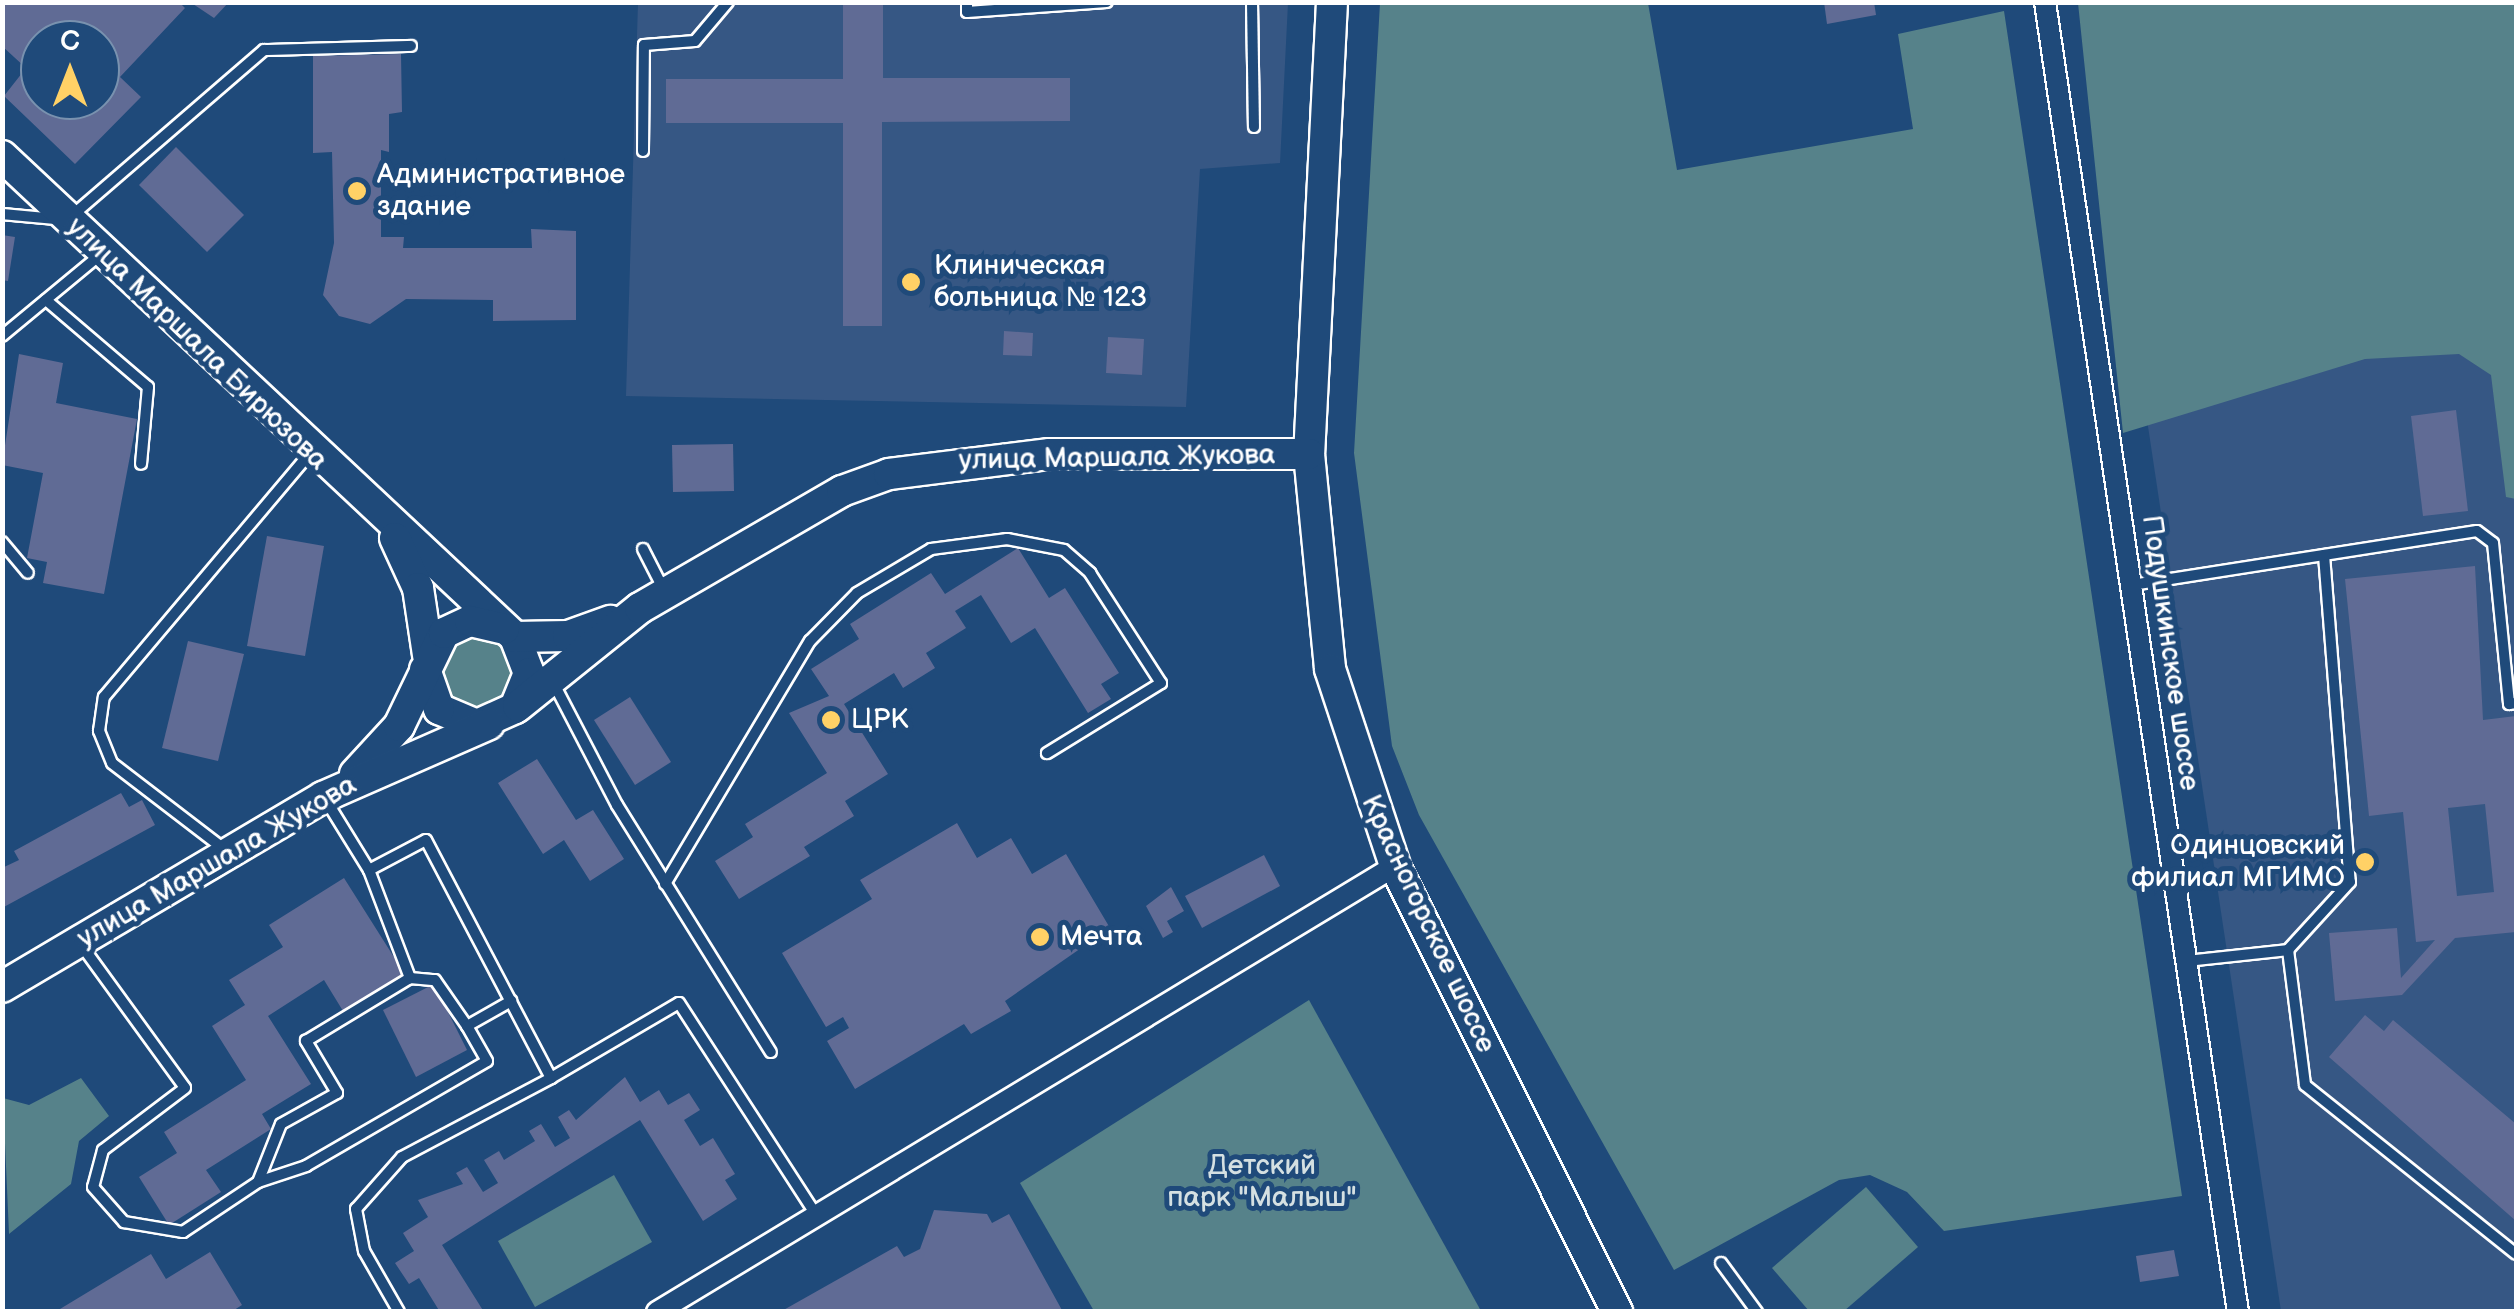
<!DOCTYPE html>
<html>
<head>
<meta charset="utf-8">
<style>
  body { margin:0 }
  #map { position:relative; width:2519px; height:1314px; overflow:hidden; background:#1f4a7a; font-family:"Balsamiq Sans",sans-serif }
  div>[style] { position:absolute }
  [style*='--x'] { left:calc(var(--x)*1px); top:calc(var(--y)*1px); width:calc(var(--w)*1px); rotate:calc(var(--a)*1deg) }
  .built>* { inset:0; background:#365784 }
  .green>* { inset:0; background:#56828a }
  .round { border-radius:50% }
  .building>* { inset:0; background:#606b95 }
  .roads { filter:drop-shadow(2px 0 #fff) drop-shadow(-2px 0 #fff) drop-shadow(0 2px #fff) drop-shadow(0 -2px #fff) }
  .lane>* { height:10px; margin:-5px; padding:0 5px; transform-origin:5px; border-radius:5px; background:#1f4a7a }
  .street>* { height:20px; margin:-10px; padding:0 10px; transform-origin:10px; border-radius:10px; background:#1f4a7a }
  .secondary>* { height:30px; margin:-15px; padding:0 15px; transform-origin:15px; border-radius:15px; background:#1f4a7a }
  .dots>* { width:28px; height:28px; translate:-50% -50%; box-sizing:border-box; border:5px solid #1f4a7a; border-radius:50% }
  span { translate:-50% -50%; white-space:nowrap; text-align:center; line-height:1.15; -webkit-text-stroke:10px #1f4a7a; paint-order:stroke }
  .poi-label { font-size:28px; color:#fff }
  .left { translate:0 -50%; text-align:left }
  .right { translate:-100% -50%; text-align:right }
  .street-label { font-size:28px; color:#fff }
  .park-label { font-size:28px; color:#d5e0e2 }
  .frame { position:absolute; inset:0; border:5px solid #fff; pointer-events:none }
  .north { position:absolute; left:20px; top:20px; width:100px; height:100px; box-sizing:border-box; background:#1f4a7a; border:2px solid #7992af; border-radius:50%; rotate:0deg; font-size:28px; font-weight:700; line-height:40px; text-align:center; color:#fff }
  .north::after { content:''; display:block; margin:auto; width:35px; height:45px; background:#ffd166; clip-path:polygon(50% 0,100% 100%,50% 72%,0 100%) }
</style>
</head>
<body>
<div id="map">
  <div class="built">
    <div style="clip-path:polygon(638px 3px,1288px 3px,1280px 163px,1200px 169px,1186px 407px,626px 396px)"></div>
    <div style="clip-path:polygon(2470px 342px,2516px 359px,2516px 1311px,2281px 1311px,2146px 413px,2312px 361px)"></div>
  </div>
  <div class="green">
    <div style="clip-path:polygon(1380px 3px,1648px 3px,1677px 170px,1913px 129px,1898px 34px,2004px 11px,2182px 1196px,1944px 1231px,1907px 1192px,1870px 1175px,1839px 1180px,1674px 1270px,1419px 815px,1392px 746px,1354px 453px)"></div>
    <div style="clip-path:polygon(2078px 3px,2516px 3px,2516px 499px,2506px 497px,2491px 375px,2459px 354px,2365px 359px,2123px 433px)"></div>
    <div class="round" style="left:441px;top:637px;width:72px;height:72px"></div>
    <div style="clip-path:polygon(1309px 1000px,1481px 1311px,1094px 1311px,1020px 1183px)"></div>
    <div style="clip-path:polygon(81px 1078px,109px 1116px,79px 1141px,71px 1184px,9px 1234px,3px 1098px,29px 1105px)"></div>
    <div style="clip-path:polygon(614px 1175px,652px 1242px,535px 1307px,498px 1241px)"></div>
    <div style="clip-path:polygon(1866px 1187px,1918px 1247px,1844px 1311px,1809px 1311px,1772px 1268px)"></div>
  </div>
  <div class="building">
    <div style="clip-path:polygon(evenodd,2px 2px,179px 2px,185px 8px,120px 77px,141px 97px,75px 164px,4px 96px,26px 68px,2px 46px,2px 2px,40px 40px,100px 40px,100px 100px,40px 100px,40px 40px)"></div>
    <div style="clip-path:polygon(190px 2px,229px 2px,214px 18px)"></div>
    <div style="clip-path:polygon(843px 2px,883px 2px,883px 78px,1070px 78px,1070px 121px,882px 122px,882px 326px,843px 326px,843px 123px,666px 123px,666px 79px,843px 79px)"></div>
    <div style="clip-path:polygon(1824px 2px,1874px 2px,1876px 15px,1827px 24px)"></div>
    <div style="clip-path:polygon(401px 54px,402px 112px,389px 114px,389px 152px,381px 150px,381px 237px,404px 237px,403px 248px,532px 248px,531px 229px,576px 231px,576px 320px,493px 321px,493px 300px,406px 299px,370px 324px,339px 316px,323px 295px,334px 243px,332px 152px,313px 153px,313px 56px)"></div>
    <div style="clip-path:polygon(176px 147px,244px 215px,207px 252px,139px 185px)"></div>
    <div style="clip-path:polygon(2px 235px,15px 237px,8px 281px,2px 280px)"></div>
    <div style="clip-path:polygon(1004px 331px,1033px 333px,1032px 356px,1003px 355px)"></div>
    <div style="clip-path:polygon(1108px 337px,1144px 339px,1142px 375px,1106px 373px)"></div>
    <div style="clip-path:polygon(19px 354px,63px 363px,56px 403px,137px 419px,104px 594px,43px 583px,47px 562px,27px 558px,43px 473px,2px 465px)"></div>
    <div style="clip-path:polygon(2456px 410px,2468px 511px,2423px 516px,2411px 416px)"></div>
    <div style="clip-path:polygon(733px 444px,734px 491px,673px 492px,672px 445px)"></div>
    <div style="clip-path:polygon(267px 536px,324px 546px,305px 656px,247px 646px)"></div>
    <div style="clip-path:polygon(1018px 548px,1049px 598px,1065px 588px,1119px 673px,1101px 684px,1111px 699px,1088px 713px,1035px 628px,1011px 643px,981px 595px,955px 611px,966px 628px,926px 653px,935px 668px,903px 688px,894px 673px,844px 704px,888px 774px,845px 801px,854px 816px,804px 847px,810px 856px,739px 899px,715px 861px,753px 837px,745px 824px,827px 773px,789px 713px,829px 696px,811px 669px,859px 639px,850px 624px,931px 573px,945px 594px)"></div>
    <div style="clip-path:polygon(evenodd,2475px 566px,2483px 720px,2516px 716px,2516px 932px,2455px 938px,2402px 995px,2335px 1001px,2329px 933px,2397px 928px,2401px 978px,2435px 940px,2416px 942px,2403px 812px,2369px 816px,2345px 579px,2475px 566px,2485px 804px,2494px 892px,2457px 896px,2448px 808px,2485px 804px)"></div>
    <div style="clip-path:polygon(188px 641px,244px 654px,218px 761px,162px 748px)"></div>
    <div style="clip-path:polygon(630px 697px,671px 762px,635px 785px,594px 720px)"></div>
    <div style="clip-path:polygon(537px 759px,576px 820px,593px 810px,624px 859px,590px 881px,564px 840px,543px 854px,498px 783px)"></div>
    <div style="clip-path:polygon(121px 793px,129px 807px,142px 800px,155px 825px,2px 908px,2px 868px,19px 860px,14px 851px)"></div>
    <div style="clip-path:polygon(957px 823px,977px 858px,1011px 838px,1032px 874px,1066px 854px,1110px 928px,1005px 1001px,1011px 1011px,971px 1034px,964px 1024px,855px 1089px,827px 1041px,849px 1028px,843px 1017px,826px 1027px,782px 953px,872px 899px,860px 880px)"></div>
    <div style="clip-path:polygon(1264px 855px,1280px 886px,1202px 928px,1185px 896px)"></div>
    <div style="clip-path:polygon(344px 878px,404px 973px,343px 1011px,324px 980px,268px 1016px,311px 1084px,262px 1114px,271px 1129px,206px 1170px,221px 1192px,169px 1225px,139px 1177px,177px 1153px,164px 1132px,246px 1080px,212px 1026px,245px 1005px,229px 980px,283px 947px,269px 925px)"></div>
    <div style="clip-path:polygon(1171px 887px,1184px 911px,1167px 921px,1173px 932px,1163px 938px,1146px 906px)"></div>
    <div style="clip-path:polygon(434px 984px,467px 1050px,416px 1077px,383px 1010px)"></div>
    <div style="clip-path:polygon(2365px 1015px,2384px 1031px,2393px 1020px,2516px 1124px,2516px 1221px,2329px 1057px)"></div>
    <div style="clip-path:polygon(625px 1077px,640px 1102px,659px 1090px,668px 1105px,689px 1093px,700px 1110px,684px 1120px,700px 1146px,713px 1138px,735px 1174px,725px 1180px,737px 1199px,703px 1221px,640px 1120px,442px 1245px,484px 1312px,440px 1312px,419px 1278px,409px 1284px,395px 1263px,414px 1251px,403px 1233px,428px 1217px,418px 1200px,463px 1184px,456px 1173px,467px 1167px,483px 1192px,498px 1183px,484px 1160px,499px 1151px,504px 1160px,535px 1141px,529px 1131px,541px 1124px,555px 1147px,570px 1138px,558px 1117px,569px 1110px,576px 1120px)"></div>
    <div style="clip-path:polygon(934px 1210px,987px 1214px,992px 1223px,1009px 1214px,1063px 1312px,780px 1312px,897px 1246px,904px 1257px,920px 1249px)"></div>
    <div style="clip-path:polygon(2174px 1250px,2179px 1276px,2140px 1282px,2136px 1256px)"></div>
    <div style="clip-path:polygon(210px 1252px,242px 1305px,231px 1312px,55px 1312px,151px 1254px,166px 1279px)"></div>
  </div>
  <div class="roads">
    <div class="lane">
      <div style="--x:967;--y:2;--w:10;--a:90"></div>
      <div style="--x:967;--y:12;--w:140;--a:-4.1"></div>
      <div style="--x:1252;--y:2;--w:125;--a:89.1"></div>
      <div style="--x:643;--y:151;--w:106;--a:-89.5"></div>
      <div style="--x:644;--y:45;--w:51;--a:-4.5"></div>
      <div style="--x:695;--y:41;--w:51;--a:-49.8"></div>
      <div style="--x:2;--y:214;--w:65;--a:5.3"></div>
      <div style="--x:67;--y:220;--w:260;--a:-40.8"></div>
      <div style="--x:264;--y:50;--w:147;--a:-1.6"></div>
      <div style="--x:46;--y:300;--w:134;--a:40.5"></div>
      <div style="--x:148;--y:387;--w:77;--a:95.2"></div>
      <div style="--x:2;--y:336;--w:129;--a:-39.6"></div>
      <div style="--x:2;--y:542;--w:40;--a:50"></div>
      <div style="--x:643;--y:549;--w:48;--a:62.9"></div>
      <div style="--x:2324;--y:555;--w:328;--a:85.5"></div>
      <div style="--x:2350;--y:882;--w:92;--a:132.4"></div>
      <div style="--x:2288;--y:950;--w:136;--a:82.8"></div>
      <div style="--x:2305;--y:1085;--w:270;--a:38.7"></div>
      <div style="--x:2132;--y:585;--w:349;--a:-8.9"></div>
      <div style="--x:2477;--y:531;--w:20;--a:37"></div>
      <div style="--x:2493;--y:543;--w:162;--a:84.3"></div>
      <div style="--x:2509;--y:704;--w:7;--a:-8"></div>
      <div style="--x:554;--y:684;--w:136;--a:62.5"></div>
      <div style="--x:617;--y:805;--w:291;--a:58.1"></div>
      <div style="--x:327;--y:802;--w:80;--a:58.3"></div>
      <div style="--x:369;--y:870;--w:64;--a:-27.8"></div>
      <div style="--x:426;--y:840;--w:269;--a:62.3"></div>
      <div style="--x:551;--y:1078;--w:148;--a:-30.4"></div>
      <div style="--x:679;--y:1003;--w:252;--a:57.1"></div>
      <div style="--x:224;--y:849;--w:141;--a:-142.5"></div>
      <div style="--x:112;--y:763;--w:35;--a:-112"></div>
      <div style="--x:99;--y:731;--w:34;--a:-82"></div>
      <div style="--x:104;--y:697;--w:319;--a:-49.8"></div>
      <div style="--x:369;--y:870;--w:116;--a:69.2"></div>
      <div style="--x:410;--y:978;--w:25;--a:5"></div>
      <div style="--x:435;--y:980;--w:56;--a:55.2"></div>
      <div style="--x:467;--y:1026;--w:51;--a:-29.6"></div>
      <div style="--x:665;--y:884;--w:283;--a:-59.2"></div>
      <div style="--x:810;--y:641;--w:67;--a:-45.6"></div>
      <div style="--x:857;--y:593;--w:86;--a:-30.7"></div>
      <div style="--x:931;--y:549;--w:77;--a:-7.5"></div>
      <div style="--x:1007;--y:539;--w:58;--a:10.9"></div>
      <div style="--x:1064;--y:550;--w:35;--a:41"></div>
      <div style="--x:1090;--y:573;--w:131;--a:57.2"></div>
      <div style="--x:1161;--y:683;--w:134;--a:148.4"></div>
      <div style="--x:82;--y:946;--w:175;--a:54"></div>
      <div style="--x:185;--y:1088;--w:103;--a:142.9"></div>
      <div style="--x:103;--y:1150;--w:38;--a:105"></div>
      <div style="--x:93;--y:1187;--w:47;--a:48.5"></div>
      <div style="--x:124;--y:1222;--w:60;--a:9.6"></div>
      <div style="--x:183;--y:1232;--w:90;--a:-33.7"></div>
      <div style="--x:258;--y:1182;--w:51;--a:-18.4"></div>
      <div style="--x:306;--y:1166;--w:209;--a:-30.1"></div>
      <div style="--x:487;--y:1061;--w:40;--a:-119.7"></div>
      <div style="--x:2187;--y:961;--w:102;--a:-6.2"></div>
      <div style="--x:258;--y:1182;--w:62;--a:-68.4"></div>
      <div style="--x:281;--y:1124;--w:64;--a:-29"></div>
      <div style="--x:337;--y:1093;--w:61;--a:-120.8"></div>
      <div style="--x:306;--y:1041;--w:122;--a:-31.2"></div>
      <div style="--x:1721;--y:1263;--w:61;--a:53.7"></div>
      <div style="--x:399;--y:1312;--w:70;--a:-119.8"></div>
      <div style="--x:364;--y:1251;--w:43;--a:-100.8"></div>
      <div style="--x:356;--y:1209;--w:69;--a:-48.5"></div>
      <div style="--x:402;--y:1157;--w:169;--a:-27.9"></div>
    </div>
    <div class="street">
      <div style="--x:2045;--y:2;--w:1324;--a:81.62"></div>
      <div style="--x:657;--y:1312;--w:862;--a:-31.15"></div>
    </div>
    <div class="secondary">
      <div style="--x:1332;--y:2;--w:453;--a:92.9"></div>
      <div style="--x:1309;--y:454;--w:216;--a:84.4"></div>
      <div style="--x:1330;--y:669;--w:207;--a:71.7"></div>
      <div style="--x:1395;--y:866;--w:498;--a:63.5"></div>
      <div style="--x:2;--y:156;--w:703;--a:43.16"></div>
      <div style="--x:515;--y:637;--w:39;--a:69"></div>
      <div style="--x:529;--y:673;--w:38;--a:112"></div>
      <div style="--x:515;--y:708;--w:42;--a:155.9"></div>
      <div style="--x:477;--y:725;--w:41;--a:-157.2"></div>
      <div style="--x:439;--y:709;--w:42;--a:-109.3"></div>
      <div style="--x:395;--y:538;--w:55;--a:65.3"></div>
      <div style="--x:418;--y:588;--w:68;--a:81.5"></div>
      <div style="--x:515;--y:637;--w:53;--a:-1.1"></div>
      <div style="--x:568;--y:636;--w:45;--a:-19.7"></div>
      <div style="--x:518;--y:706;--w:156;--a:-38.8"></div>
      <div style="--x:640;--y:608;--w:233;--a:-30.1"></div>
      <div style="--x:842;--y:491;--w:50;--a:-19.9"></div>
      <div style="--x:889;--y:474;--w:162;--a:-7.1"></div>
      <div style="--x:1050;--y:454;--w:259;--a:0"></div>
      <div style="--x:355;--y:774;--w:65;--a:-47.5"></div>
      <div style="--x:399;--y:726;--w:103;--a:-64.2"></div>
      <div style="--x:444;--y:633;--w:29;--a:-25"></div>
      <div style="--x:470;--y:621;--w:35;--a:13"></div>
      <div style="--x:2;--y:987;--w:373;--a:-30.6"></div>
      <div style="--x:323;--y:797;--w:181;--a:-23.7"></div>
    </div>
  </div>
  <div class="dots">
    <div style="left:357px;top:191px;background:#ffd166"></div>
    <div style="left:911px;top:282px;background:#ffd166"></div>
    <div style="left:831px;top:720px;background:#ffd166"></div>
    <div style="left:2365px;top:862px;background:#ffd166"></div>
    <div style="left:1040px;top:937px;background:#ffd166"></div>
  </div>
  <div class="poi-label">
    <span class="left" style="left:377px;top:191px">Административное<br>здание</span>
    <span class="left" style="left:934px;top:282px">Клиническая<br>больница № 123</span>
    <span class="left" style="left:851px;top:720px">ЦРК</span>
    <span class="right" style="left:2345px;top:862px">Одинцовский<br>филиал МГИМО</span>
    <span class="left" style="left:1060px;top:937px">Мечта</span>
  </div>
  <div class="street-label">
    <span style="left:197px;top:344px;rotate:44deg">улица Маршала Бирюзова</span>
    <span style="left:1117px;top:458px;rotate:-1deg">улица Маршала Жукова</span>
    <span style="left:2170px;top:653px;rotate:82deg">Подушкинское шоссе</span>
    <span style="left:217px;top:862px;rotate:-30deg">улица Маршала Жукова</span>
    <span style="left:1428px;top:924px;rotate:65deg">Красногорское шоссе</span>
  </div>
  <div class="park-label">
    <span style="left:1262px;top:1182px">Детский<br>парк "Малыш"</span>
  </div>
  <div class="frame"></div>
  <div class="north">С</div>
</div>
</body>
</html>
